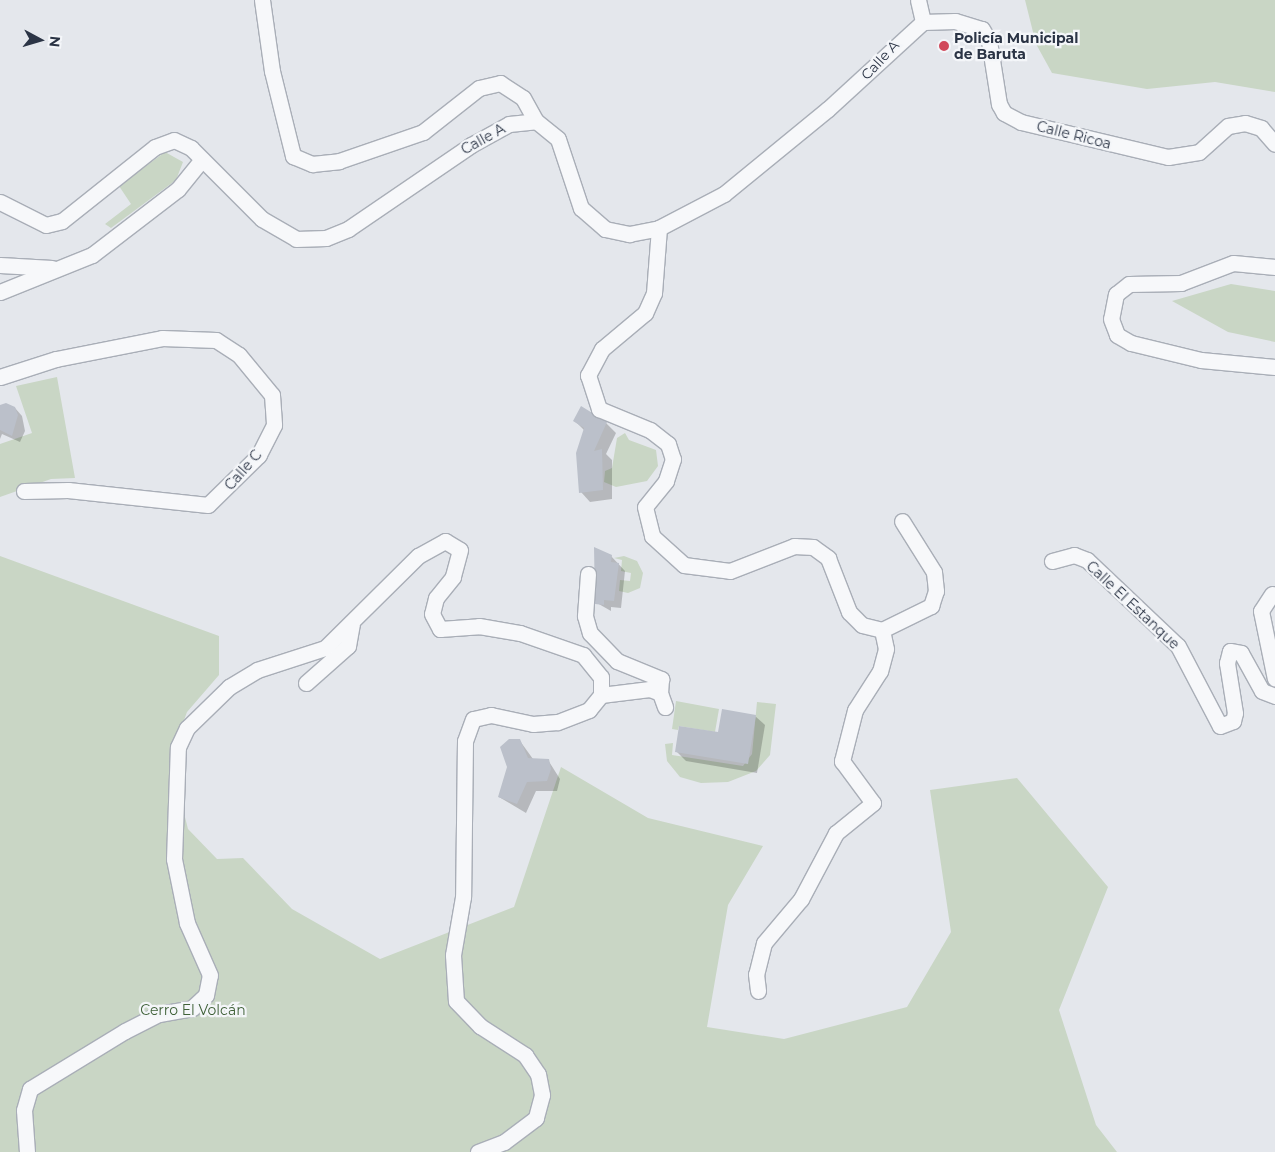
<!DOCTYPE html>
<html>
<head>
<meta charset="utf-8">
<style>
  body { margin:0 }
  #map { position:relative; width:1275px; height:1152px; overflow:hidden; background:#e4e7ec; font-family:Montserrat,sans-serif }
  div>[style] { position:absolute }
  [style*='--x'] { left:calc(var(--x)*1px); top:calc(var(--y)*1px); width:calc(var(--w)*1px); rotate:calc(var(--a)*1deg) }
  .green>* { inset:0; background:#c9d6c5 }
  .shadow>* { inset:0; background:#0003 }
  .building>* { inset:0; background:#bbc0ca }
  .roads { filter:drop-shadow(1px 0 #a9aeb7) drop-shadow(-1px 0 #a9aeb7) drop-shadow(0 1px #a9aeb7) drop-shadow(0 -1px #a9aeb7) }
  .minor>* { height:15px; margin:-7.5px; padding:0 7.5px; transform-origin:7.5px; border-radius:7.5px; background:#f7f8fa }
  .dots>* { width:14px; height:14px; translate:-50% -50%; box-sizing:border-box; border:2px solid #f4f6f9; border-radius:50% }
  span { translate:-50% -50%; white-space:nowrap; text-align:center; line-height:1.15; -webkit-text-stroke:4.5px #f4f6f9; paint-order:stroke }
  .poi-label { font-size:14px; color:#2b3445; font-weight:700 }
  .left { translate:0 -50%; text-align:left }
  .street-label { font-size:14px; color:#2b3445 }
  .park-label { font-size:14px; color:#3f6138 }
  .north { position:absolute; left:15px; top:15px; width:50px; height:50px; -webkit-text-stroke:4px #f4f6f9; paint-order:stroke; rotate:96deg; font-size:14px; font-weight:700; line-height:20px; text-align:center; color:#2b3445 }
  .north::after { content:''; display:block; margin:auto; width:18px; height:22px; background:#2b3445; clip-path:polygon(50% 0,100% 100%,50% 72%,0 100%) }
</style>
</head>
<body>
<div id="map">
  <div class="green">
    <div style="clip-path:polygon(1025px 0,1275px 0,1275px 92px,1215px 82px,1147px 89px,1052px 73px,1036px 44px)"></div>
    <div style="clip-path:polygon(165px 152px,183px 162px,176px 180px,111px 228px,105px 224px,131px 204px,119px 186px)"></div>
    <div style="clip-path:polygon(1231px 284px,1275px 291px,1275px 342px,1228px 332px,1172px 301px)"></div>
    <div style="clip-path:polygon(57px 377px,75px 478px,51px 479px,0 497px,0 444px,32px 433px,16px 386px)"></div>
    <div style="clip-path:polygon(625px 433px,629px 440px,656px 450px,658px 466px,647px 481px,616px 487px,604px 482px,605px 471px,612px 468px,617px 438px)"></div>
    <div style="clip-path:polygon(0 556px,219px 636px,219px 675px,187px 712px,170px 758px,188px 829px,217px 859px,243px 858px,292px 909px,380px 959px,514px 907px,561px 767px,648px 818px,763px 846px,728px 905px,707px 1027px,784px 1039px,907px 1007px,951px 932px,930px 790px,1017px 778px,1108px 887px,1059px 1010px,1096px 1125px,1117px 1152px,0 1152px)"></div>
    <div style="clip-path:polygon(624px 556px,637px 561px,643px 573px,640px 588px,628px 593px,619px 591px,620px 580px,630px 581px,631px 573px,621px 571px,622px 560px,614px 558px)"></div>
    <div style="clip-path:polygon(676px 701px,719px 709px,715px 732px,679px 726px,678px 730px,672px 729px)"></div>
    <div style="clip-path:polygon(757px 702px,776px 704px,770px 755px,756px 771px,728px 782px,701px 783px,680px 777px,667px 761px,665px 744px,673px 743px,672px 755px,743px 766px,752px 754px)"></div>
  </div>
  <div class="shadow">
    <div style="clip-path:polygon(0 406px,15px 408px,22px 416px,25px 431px,20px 442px,2px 434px,0 439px)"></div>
    <div style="clip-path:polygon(575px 421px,606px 423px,616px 433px,606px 454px,612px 460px,612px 499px,590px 502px,581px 492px,585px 431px)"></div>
    <div style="clip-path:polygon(611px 556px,625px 571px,621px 608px,611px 607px,611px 611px,597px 603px)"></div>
    <div style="clip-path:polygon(755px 716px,765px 725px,757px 773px,686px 761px,676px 751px)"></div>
    <div style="clip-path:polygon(520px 741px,533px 759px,548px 760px,560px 779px,557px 791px,536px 791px,526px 813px,499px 797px)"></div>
  </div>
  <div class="building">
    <div style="clip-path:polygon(6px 403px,15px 407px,18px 415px,12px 436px,0 430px,0 405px)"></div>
    <div style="clip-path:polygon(581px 406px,607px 422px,594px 451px,602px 449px,603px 490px,579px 493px,576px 453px,584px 428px,573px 421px)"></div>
    <div style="clip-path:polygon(594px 547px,612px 555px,611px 562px,619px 563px,614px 601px,604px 600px,604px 605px,595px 604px)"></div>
    <div style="clip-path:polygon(722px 709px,756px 715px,748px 764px,675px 752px,679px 726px,718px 732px)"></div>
    <div style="clip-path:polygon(509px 739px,520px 739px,528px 758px,549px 759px,551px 769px,547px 781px,527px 782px,517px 804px,498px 797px,507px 767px,500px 747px)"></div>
  </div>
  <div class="roads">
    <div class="minor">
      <div style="--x:262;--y:0;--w:72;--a:82"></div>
      <div style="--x:272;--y:71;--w:88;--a:76.1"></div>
      <div style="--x:293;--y:156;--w:21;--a:23"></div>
      <div style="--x:312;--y:164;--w:27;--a:-6"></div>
      <div style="--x:339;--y:161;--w:89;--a:-19"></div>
      <div style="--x:423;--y:132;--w:71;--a:-38.2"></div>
      <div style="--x:479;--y:88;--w:22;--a:-13"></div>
      <div style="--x:500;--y:83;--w:27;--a:33"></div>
      <div style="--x:523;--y:98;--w:26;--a:61"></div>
      <div style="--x:918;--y:0;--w:23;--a:77"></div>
      <div style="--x:923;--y:22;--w:32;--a:-2"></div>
      <div style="--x:955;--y:21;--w:28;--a:17"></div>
      <div style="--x:982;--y:29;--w:14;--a:60"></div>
      <div style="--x:989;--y:41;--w:64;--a:81"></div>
      <div style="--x:999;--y:104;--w:10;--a:61"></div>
      <div style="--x:1004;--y:113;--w:19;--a:28"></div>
      <div style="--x:1021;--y:122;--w:151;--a:13.4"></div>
      <div style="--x:1168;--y:157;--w:31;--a:-9"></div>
      <div style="--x:1199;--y:152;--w:39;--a:-42"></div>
      <div style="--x:1228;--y:126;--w:17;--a:-10"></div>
      <div style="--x:1245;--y:123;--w:17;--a:17"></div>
      <div style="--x:1261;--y:128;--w:21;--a:49"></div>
      <div style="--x:0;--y:202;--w:51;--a:26.6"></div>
      <div style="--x:46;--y:225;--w:16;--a:-14"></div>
      <div style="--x:62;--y:221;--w:119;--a:-38.5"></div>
      <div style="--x:155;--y:147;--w:20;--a:-20"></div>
      <div style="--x:174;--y:140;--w:19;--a:25"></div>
      <div style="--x:191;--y:148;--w:100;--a:45"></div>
      <div style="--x:262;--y:219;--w:39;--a:30"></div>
      <div style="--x:296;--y:239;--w:30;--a:-2"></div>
      <div style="--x:326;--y:238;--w:24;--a:-22"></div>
      <div style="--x:348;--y:229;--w:149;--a:-34.3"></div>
      <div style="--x:471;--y:145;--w:43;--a:-28.9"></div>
      <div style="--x:509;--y:124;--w:27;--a:-6"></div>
      <div style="--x:536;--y:121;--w:28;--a:39"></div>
      <div style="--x:558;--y:139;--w:73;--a:71.6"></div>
      <div style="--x:581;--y:208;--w:32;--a:41"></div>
      <div style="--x:605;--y:229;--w:25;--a:12"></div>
      <div style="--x:629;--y:234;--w:31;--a:-11"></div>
      <div style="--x:659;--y:228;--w:73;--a:-27.6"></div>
      <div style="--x:724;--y:194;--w:134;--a:-39.3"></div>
      <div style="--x:828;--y:109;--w:129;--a:-42.5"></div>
      <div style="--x:659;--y:228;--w:65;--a:94.4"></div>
      <div style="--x:654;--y:293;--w:22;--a:114"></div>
      <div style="--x:645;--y:313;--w:56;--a:140.1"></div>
      <div style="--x:602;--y:349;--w:30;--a:118"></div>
      <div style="--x:588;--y:375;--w:36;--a:72"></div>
      <div style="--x:599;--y:409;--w:55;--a:22.4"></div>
      <div style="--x:650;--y:430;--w:23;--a:38"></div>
      <div style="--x:668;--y:444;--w:16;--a:72"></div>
      <div style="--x:673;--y:459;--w:23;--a:108"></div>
      <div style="--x:666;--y:481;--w:33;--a:129"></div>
      <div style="--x:645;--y:507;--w:30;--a:76"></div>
      <div style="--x:652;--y:536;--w:43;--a:42.2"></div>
      <div style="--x:684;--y:565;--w:46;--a:7.4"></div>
      <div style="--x:730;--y:571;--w:69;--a:-21.3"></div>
      <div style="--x:794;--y:546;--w:19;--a:3"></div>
      <div style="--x:813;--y:547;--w:19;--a:36"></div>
      <div style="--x:828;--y:558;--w:58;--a:68.7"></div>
      <div style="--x:849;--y:612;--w:18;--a:45"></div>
      <div style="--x:862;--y:625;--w:21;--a:14"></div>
      <div style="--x:882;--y:630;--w:19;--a:78"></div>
      <div style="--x:886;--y:649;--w:23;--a:105"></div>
      <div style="--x:880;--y:671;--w:46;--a:122.7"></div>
      <div style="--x:855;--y:710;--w:53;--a:104.3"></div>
      <div style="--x:842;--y:761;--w:52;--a:53.6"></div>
      <div style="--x:873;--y:803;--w:48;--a:141"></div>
      <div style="--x:836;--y:833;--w:75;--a:117.9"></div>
      <div style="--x:801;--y:899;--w:57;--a:130.1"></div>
      <div style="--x:764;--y:943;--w:32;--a:104"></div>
      <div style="--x:756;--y:974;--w:17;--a:83"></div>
      <div style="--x:0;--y:265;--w:52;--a:3.3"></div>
      <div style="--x:1275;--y:267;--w:42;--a:-174.6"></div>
      <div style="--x:1233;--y:263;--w:56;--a:159"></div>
      <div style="--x:1181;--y:283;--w:52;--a:178.9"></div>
      <div style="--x:1129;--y:284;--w:16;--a:142"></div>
      <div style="--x:1116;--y:294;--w:25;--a:101"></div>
      <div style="--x:1111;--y:319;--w:17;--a:69"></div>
      <div style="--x:1117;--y:335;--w:16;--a:30"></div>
      <div style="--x:1131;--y:343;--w:72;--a:13.7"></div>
      <div style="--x:1201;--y:360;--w:74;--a:5.4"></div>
      <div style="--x:0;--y:292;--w:99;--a:-21.9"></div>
      <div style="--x:92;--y:255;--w:108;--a:-37.5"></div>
      <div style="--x:178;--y:189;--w:38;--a:-51"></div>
      <div style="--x:0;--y:377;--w:59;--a:-17.8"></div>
      <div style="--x:56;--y:359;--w:108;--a:-11.2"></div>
      <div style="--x:162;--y:338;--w:54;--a:2.1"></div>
      <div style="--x:216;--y:340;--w:27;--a:33"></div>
      <div style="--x:239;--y:355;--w:52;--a:50.5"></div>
      <div style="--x:272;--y:395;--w:30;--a:86"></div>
      <div style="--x:274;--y:425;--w:34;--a:117"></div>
      <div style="--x:259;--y:455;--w:71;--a:135.6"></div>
      <div style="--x:208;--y:505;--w:141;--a:-173.9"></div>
      <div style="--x:68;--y:490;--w:44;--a:178.7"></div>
      <div style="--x:1052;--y:561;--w:23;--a:-15"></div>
      <div style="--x:1074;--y:555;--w:14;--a:21"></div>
      <div style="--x:1087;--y:560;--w:125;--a:43.4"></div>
      <div style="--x:1178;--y:646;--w:90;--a:62.3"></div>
      <div style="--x:1220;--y:726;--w:14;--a:-21"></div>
      <div style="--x:1233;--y:721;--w:8;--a:-76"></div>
      <div style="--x:1235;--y:713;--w:51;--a:-99.1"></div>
      <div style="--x:1227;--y:663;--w:12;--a:-76"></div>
      <div style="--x:1230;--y:651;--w:11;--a:10"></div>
      <div style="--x:1241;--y:653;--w:43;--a:61.1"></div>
      <div style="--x:1262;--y:691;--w:14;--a:21"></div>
      <div style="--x:588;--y:574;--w:42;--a:94.1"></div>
      <div style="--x:585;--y:616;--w:18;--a:74"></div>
      <div style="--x:590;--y:633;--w:39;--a:46"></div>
      <div style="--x:617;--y:661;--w:48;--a:22.2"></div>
      <div style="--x:661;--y:679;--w:14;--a:94"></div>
      <div style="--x:1272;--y:594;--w:20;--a:123"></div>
      <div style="--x:1261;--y:611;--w:69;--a:78.4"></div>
      <div style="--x:882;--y:630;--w:55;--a:-26.1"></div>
      <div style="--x:931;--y:606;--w:16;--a:-72"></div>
      <div style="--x:936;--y:591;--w:19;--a:-96"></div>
      <div style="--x:934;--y:572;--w:60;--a:-122.1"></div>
      <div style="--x:306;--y:683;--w:56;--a:-41.4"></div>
      <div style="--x:348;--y:646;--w:22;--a:-80"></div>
      <div style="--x:601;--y:695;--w:49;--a:-7"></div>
      <div style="--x:650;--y:689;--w:11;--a:22"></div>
      <div style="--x:660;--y:693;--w:15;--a:70"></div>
      <div style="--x:27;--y:1152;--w:42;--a:-94.1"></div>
      <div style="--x:24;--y:1110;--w:22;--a:-74"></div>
      <div style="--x:30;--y:1089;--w:111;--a:-31.4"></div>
      <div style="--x:125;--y:1031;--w:38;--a:-27"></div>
      <div style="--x:159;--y:1014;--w:34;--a:-10"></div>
      <div style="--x:192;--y:1008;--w:19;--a:-43"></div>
      <div style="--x:206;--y:995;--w:20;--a:-79"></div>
      <div style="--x:210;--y:975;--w:57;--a:-113.9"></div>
      <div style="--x:187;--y:923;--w:65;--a:-101.5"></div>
      <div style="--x:174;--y:859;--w:112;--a:-88"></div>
      <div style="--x:178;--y:747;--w:21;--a:-65"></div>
      <div style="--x:187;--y:728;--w:59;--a:-44.3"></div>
      <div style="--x:229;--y:687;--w:33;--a:-31"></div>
      <div style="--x:257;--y:670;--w:71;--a:-17.9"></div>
      <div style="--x:325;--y:648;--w:131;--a:-44.7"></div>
      <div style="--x:418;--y:556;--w:31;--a:-29"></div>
      <div style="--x:445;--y:541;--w:17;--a:31"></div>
      <div style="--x:460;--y:550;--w:28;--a:105"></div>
      <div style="--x:453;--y:577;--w:27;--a:129"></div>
      <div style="--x:436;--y:598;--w:16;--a:104"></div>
      <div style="--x:432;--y:614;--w:17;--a:62"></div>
      <div style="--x:440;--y:629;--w:39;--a:-4"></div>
      <div style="--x:479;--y:626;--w:42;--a:9.7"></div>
      <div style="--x:520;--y:633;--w:67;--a:19.2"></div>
      <div style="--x:583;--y:655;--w:28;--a:51"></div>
      <div style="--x:601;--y:677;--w:18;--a:90"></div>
      <div style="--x:601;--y:695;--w:19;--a:129"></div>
      <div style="--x:589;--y:710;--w:34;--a:159"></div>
      <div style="--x:557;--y:722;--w:24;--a:175"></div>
      <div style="--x:533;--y:724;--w:43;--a:-167.9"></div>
      <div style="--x:491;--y:715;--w:18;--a:167"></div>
      <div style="--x:473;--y:719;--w:23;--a:110"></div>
      <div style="--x:465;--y:741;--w:156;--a:90.7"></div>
      <div style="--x:463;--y:897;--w:59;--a:99.8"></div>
      <div style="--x:453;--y:955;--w:46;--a:86.3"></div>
      <div style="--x:456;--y:1001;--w:35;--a:46"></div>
      <div style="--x:480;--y:1026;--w:54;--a:32.8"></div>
      <div style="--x:525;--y:1055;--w:23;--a:56"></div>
      <div style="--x:538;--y:1074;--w:21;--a:79"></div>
      <div style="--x:542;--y:1095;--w:24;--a:105"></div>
      <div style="--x:536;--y:1118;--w:40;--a:143"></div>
      <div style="--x:504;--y:1142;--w:28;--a:159"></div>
    </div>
  </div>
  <div class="dots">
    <div style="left:944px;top:46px;background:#d1495b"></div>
  </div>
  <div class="poi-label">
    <span class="left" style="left:954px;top:46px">Policía Municipal<br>de Baruta</span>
  </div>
  <div class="street-label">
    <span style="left:880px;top:60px;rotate:-47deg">Calle A</span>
    <span style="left:1074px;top:135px;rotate:14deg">Calle Ricoa</span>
    <span style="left:483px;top:139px;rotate:-29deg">Calle A</span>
    <span style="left:243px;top:470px;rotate:-49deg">Calle C</span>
    <span style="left:1133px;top:605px;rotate:43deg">Calle El Estanque</span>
  </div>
  <div class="park-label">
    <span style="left:193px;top:1010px">Cerro El Volcán</span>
  </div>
  <div class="north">N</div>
</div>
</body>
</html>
